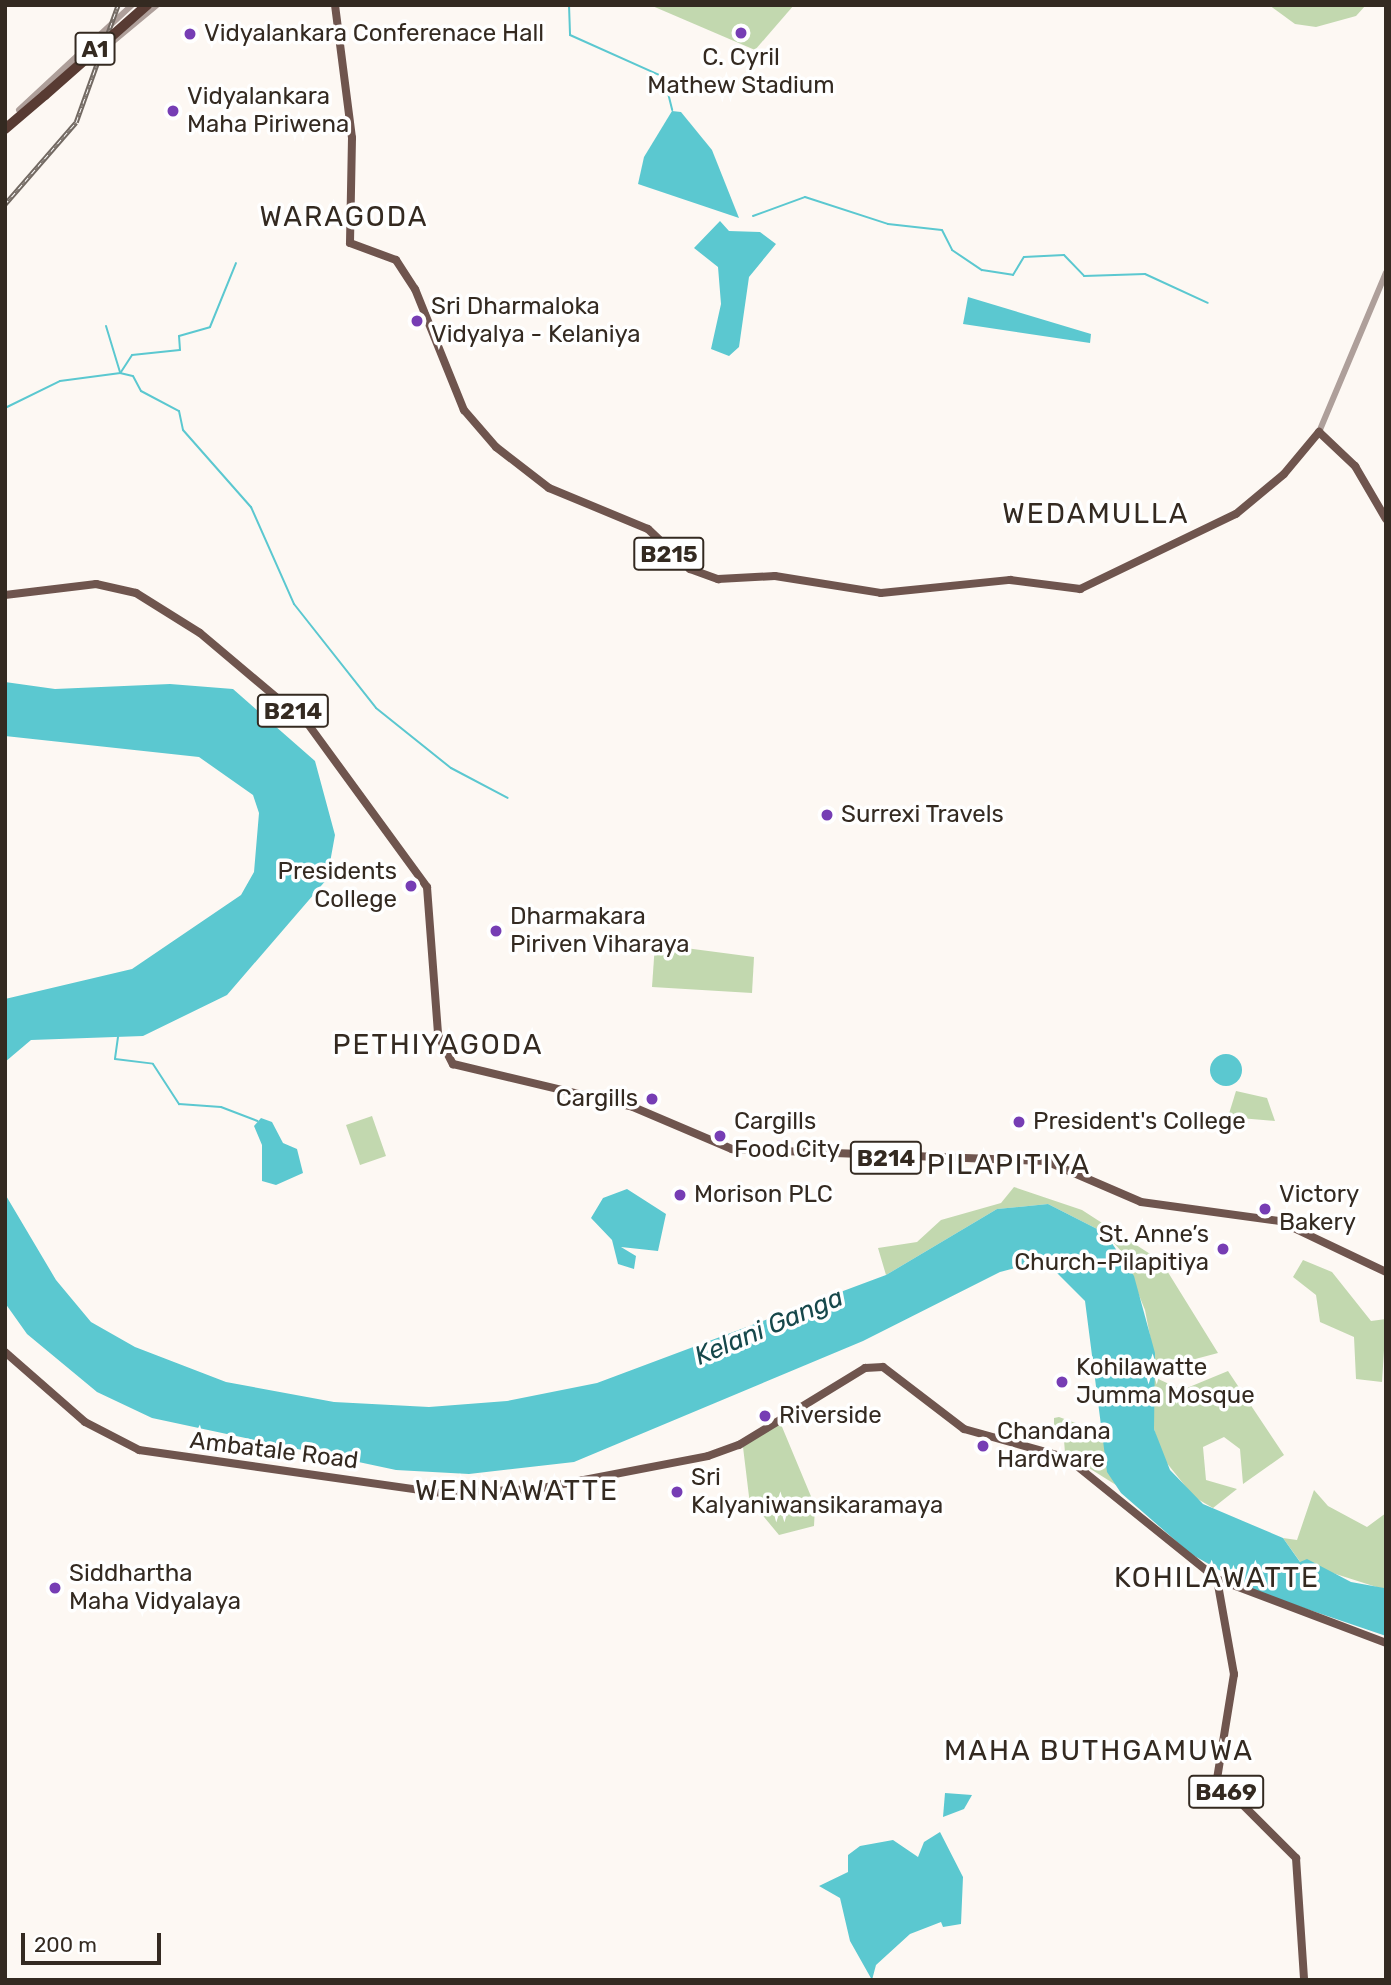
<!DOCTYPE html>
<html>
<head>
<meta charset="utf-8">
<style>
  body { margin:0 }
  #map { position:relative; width:1391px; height:1985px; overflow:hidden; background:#fdf8f3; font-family:Rubik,sans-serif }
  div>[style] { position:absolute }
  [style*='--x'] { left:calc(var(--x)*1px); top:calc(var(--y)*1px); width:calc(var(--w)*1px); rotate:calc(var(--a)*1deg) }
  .green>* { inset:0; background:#c2d8af }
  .water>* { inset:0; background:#5bc8d0 }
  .round { border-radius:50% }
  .stream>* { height:2px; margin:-1px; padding:0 1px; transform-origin:1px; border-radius:1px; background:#5bc8d0 }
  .minor>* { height:6px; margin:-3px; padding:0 3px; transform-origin:3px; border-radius:3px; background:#ae9f9a }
  .major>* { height:8px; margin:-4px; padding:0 4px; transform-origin:4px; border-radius:4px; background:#6f554e }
  .highway>* { height:10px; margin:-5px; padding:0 5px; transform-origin:5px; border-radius:5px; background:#583b33 }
  .rail>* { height:4.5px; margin-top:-2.25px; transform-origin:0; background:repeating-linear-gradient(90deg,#fff 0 5px,#726962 0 10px); box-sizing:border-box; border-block:2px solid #726962 }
  .highway-bridge>* { height:10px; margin:-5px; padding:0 5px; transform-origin:5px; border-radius:5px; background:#583b33 }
  .dots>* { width:19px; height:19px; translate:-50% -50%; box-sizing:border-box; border:4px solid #fff; border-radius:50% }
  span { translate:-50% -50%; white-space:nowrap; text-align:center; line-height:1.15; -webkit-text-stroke:7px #fff; paint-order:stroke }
  .shield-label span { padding:2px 5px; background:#fff; border:2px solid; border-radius:5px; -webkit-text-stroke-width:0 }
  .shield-label { font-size:23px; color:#342a21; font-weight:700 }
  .poi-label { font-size:24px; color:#342a21 }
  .left { translate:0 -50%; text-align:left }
  .right { translate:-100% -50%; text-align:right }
  .street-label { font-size:24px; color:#342a21 }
  .water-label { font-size:26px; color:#16484b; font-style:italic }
  .quarter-label { font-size:28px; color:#342a21; letter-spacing:2px }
  .frame { position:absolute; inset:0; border:7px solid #342a21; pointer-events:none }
  .scale { position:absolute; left:21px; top:1933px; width:140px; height:32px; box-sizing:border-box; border:4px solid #342a21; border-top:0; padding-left:9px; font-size:21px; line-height:24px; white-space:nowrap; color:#342a21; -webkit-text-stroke:5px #fff; paint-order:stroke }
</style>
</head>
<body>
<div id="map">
  <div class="green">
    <div style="clip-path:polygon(650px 5px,794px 5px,755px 50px)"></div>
    <div style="clip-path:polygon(1269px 5px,1366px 5px,1356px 16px,1316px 27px,1295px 24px)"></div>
    <div style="clip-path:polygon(655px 944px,754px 957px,752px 993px,652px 987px)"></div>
    <div style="clip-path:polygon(1236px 1091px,1267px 1098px,1275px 1121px,1228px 1117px)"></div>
    <div style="clip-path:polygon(372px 1116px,386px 1156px,360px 1165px,346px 1125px)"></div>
    <div style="clip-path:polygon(1014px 1187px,1082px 1210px,1161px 1261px,1218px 1353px,1165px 1367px,1155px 1362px,1145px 1310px,1121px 1251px,1105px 1233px,1048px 1204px,997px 1209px,886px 1275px,878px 1248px,917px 1242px,941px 1220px,1001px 1203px)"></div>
    <div style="clip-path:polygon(1303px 1260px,1332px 1272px,1371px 1321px,1386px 1319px,1382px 1382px,1356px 1379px,1354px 1337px,1320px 1322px,1316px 1295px,1293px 1277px)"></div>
    <div style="clip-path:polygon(1228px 1371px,1284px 1455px,1243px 1484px,1240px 1449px,1224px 1437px,1203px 1447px,1206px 1480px,1237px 1489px,1213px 1508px,1194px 1497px,1162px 1457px,1154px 1429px,1154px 1377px,1182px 1390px)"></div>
    <div style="clip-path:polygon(1059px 1417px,1106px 1434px,1116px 1485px,1065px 1453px,1064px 1440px,1054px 1437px,1054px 1418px)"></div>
    <div style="clip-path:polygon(780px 1422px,815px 1506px,814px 1526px,779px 1535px,759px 1511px,751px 1513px,743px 1447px)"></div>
    <div style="clip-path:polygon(1314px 1490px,1328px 1506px,1367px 1527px,1386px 1513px,1386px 1590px,1301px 1563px,1283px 1538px,1297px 1540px)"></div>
  </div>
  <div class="water">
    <div style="clip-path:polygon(672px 111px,681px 112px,712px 150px,739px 218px,638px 184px,644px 157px)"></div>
    <div style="clip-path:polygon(720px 221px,729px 231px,760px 232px,776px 244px,749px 277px,739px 347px,729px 356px,711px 349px,721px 304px,718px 267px,694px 248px)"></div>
    <div style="clip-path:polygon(968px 297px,1091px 334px,1090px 343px,963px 324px)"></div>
    <div style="clip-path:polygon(5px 682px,55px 689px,170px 684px,233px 689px,315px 761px,335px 835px,327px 879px,227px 995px,143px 1036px,31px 1040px,5px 1062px,5px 999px,132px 969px,241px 895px,254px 872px,259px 813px,253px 795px,199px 757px,5px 736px)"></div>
    <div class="round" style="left:1210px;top:1054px;width:32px;height:32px"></div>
    <div style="clip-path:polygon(261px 1118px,272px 1122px,283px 1143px,297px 1149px,303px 1173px,276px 1185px,262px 1181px,262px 1145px,254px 1126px)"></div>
    <div style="clip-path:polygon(627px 1189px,666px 1214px,658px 1251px,621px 1247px,636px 1256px,634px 1269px,618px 1264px,612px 1240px,591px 1218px,603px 1198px)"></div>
    <div style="clip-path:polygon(5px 1194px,56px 1280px,91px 1322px,135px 1347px,226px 1382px,334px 1402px,429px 1407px,507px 1401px,597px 1383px,886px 1275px,997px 1209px,1048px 1204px,1105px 1233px,1134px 1276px,1155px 1353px,1154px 1429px,1170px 1470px,1203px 1504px,1283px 1538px,1300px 1562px,1307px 1559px,1351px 1582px,1384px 1588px,1386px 1636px,1260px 1593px,1191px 1554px,1121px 1493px,1107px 1472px,1085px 1301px,1053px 1269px,1035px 1263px,1000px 1272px,863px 1341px,574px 1462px,469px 1474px,396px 1470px,152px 1418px,97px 1392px,27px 1334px,5px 1303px)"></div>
    <div style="clip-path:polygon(945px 1793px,972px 1795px,964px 1809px,943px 1817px)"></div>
    <div style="clip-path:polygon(940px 1832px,963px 1877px,961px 1924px,943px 1927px,941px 1922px,910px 1934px,876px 1965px,872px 1980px,850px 1941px,840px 1898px,819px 1886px,848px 1872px,848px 1855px,860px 1846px,893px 1840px,918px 1857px,924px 1842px)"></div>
  </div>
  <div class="stream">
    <div style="--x:569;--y:5;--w:30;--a:88"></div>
    <div style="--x:570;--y:35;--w:103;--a:24.1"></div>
    <div style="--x:664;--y:77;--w:34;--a:76"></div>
    <div style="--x:753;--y:216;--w:55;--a:-20.1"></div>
    <div style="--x:805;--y:197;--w:87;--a:18"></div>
    <div style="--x:888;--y:224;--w:54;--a:6.3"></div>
    <div style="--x:942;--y:230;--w:22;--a:63"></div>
    <div style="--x:952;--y:250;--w:36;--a:34"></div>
    <div style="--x:982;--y:270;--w:31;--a:9"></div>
    <div style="--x:1013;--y:275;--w:21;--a:-59"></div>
    <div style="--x:1024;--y:257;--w:40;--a:-2.9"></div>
    <div style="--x:1064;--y:255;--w:29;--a:46"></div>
    <div style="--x:1084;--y:276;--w:61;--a:-1.9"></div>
    <div style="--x:1145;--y:274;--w:69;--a:24.7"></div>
    <div style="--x:106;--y:326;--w:48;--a:73.1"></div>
    <div style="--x:121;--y:372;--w:20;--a:-57"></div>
    <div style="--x:132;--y:355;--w:48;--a:-5.9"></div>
    <div style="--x:180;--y:350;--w:14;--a:-94"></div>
    <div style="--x:179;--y:336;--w:32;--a:-16"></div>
    <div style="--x:210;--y:327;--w:69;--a:-67.9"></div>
    <div style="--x:5;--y:408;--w:61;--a:-26.1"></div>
    <div style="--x:60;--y:381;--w:61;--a:-7.6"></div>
    <div style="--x:120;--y:373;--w:13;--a:13"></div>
    <div style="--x:133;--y:376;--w:17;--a:62"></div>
    <div style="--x:141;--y:391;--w:43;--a:27.8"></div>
    <div style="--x:179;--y:411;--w:19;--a:78"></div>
    <div style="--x:183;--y:430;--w:103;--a:48.6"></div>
    <div style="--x:251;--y:507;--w:106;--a:66.1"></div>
    <div style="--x:294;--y:604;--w:132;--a:51.7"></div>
    <div style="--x:376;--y:708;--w:96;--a:38.7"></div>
    <div style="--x:451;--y:768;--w:64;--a:27.8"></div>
    <div style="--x:118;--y:1037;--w:22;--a:98"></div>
    <div style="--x:115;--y:1059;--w:38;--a:7"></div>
    <div style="--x:153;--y:1064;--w:48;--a:57"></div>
    <div style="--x:179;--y:1104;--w:42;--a:4.1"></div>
    <div style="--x:221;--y:1107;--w:39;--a:21"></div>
  </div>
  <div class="minor">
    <div style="--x:110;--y:44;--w:61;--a:-39.7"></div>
    <div style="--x:19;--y:110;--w:154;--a:-42.9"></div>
    <div style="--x:1319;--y:432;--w:173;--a:-67.2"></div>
  </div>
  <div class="major">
    <div style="--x:335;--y:5;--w:134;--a:82.7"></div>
    <div style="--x:352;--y:138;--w:105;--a:91.1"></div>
    <div style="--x:350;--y:243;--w:49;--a:20.3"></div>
    <div style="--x:396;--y:260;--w:35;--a:57"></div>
    <div style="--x:415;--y:289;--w:131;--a:68"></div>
    <div style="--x:464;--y:410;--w:49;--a:49.1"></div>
    <div style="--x:496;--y:447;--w:67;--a:37.7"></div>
    <div style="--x:549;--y:488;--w:107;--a:22.5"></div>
    <div style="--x:648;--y:529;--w:58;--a:43.6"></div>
    <div style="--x:690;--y:569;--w:30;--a:20"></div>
    <div style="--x:718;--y:579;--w:57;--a:-3"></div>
    <div style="--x:775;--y:576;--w:107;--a:9.1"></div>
    <div style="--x:881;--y:593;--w:130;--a:-5.8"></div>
    <div style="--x:1010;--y:580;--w:71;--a:7.3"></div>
    <div style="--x:1080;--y:589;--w:173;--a:-25.7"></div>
    <div style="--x:1236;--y:514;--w:62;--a:-39.8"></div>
    <div style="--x:1284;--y:474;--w:55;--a:-50.2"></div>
    <div style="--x:1319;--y:432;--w:50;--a:43.4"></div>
    <div style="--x:1355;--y:466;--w:61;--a:59.7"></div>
    <div style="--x:5;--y:595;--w:92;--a:-6.9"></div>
    <div style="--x:96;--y:584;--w:41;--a:12.7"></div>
    <div style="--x:136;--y:593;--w:75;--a:32"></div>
    <div style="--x:200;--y:633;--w:141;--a:40.1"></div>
    <div style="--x:308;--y:724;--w:202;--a:53.9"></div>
    <div style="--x:427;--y:887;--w:148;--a:85.7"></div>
    <div style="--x:438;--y:1035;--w:33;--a:63"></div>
    <div style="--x:453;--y:1064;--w:185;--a:13.4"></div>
    <div style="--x:633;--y:1107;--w:108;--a:23"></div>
    <div style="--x:732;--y:1149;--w:314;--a:2.2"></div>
    <div style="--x:1046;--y:1161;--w:103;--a:23.3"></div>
    <div style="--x:1141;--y:1202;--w:139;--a:7.8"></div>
    <div style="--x:1279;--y:1221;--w:119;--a:25.5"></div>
    <div style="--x:5;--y:1352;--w:106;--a:41.2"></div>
    <div style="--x:85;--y:1422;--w:61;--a:27.4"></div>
    <div style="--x:139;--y:1450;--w:306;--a:8.1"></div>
    <div style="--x:442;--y:1493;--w:95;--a:-2.4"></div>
    <div style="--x:537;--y:1489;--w:174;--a:-10.9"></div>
    <div style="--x:708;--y:1456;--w:33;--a:-20"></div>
    <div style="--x:739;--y:1445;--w:148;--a:-31.4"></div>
    <div style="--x:865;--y:1368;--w:18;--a:-3"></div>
    <div style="--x:883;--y:1367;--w:102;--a:37.4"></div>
    <div style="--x:964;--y:1429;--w:107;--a:15.7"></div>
    <div style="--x:1067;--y:1458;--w:193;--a:38.9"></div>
    <div style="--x:1217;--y:1579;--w:181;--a:20.7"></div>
    <div style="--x:1217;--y:1579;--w:97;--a:79.9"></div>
    <div style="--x:1234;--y:1674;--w:106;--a:99.2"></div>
    <div style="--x:1217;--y:1779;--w:112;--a:45"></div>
    <div style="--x:1296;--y:1858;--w:122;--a:86.2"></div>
  </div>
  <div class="highway">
    <div style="--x:5;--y:129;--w:52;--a:-40.4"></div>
  </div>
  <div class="rail">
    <div style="--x:5;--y:204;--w:108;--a:-49.1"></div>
    <div style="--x:76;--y:122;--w:124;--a:-70.3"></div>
  </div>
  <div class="highway-bridge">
    <div style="--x:45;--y:95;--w:136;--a:-41.4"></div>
  </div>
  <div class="dots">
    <div style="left:741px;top:33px;background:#763db4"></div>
    <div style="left:190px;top:34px;background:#763db4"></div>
    <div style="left:173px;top:111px;background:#763db4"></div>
    <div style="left:417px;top:321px;background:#763db4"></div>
    <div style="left:827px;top:815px;background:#763db4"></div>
    <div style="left:411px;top:886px;background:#763db4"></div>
    <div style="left:496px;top:931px;background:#763db4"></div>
    <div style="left:652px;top:1099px;background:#763db4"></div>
    <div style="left:1019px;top:1122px;background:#763db4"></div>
    <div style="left:720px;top:1136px;background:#763db4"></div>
    <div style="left:680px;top:1195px;background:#763db4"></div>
    <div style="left:1265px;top:1209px;background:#763db4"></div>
    <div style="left:1223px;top:1249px;background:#763db4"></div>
    <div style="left:1062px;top:1382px;background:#763db4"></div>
    <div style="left:765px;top:1416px;background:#763db4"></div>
    <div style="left:983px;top:1446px;background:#763db4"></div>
    <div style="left:677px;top:1492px;background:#763db4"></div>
    <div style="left:55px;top:1588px;background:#763db4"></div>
  </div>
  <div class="shield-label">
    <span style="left:95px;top:49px">A1</span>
    <span style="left:669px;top:554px">B215</span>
    <span style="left:293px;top:711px">B214</span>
    <span style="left:886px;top:1158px">B214</span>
    <span style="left:1226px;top:1792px">B469</span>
  </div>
  <div class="poi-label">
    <span class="left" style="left:204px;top:34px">Vidyalankara Conferenace Hall</span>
    <span style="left:741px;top:72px">C. Cyril<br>Mathew Stadium</span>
    <span class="left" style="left:187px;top:111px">Vidyalankara<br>Maha Piriwena</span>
    <span class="left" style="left:431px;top:321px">Sri Dharmaloka<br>Vidyalya - Kelaniya</span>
    <span class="left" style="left:841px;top:815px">Surrexi Travels</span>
    <span class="right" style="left:397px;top:886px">Presidents<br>College</span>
    <span class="left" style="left:510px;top:931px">Dharmakara<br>Piriven Viharaya</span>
    <span class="right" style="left:638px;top:1099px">Cargills</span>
    <span class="left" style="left:734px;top:1136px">Cargills<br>Food City</span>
    <span class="left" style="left:1033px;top:1122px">President's College</span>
    <span class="left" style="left:694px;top:1195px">Morison PLC</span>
    <span class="left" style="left:1279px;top:1209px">Victory<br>Bakery</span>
    <span class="right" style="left:1209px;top:1249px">St. Anne’s<br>Church-Pilapitiya</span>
    <span class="left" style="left:1076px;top:1382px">Kohilawatte<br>Jumma Mosque</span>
    <span class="left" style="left:779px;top:1416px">Riverside</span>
    <span class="left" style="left:997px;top:1446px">Chandana<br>Hardware</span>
    <span class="left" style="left:691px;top:1492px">Sri<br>Kalyaniwansikaramaya</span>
    <span class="left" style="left:69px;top:1588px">Siddhartha<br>Maha Vidyalaya</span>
  </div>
  <div class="street-label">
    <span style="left:274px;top:1451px;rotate:7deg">Ambatale Road</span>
  </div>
  <div class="water-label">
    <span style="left:769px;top:1327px;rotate:-23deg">Kelani Ganga</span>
  </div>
  <div class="quarter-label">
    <span style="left:344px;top:217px">WARAGODA</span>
    <span style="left:1096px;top:514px">WEDAMULLA</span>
    <span style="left:438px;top:1045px">PETHIYAGODA</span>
    <span style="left:1009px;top:1165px">PILAPITIYA</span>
    <span style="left:517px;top:1491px">WENNAWATTE</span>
    <span style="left:1217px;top:1578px">KOHILAWATTE</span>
    <span style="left:1099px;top:1751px">MAHA BUTHGAMUWA</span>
  </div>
  <div class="frame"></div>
  <div class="scale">200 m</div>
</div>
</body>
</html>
